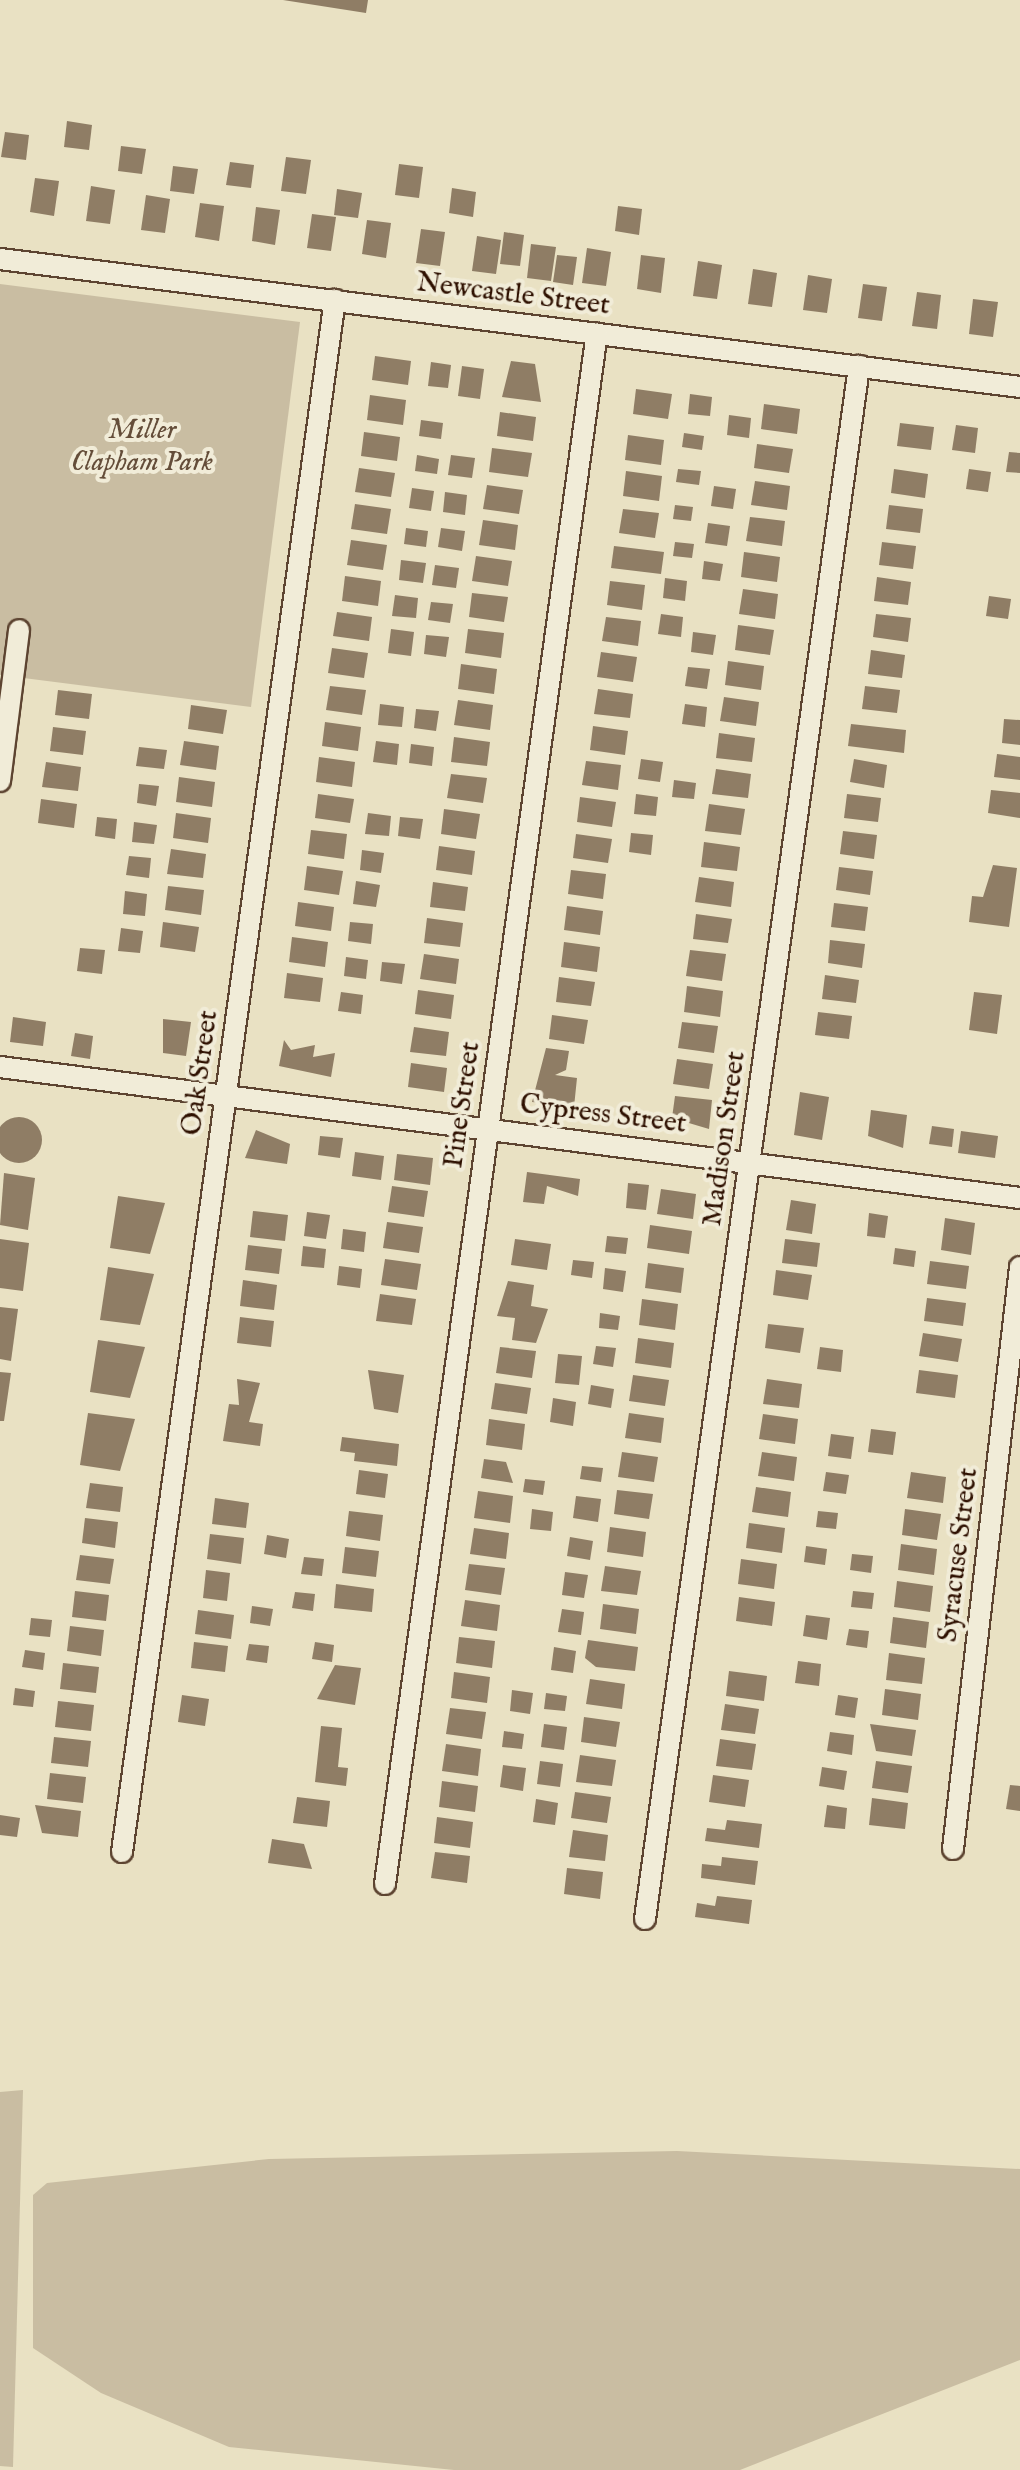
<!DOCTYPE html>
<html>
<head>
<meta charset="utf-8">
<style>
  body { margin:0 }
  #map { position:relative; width:1020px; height:2470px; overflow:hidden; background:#e9e1c3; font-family:"IM FELL English",serif }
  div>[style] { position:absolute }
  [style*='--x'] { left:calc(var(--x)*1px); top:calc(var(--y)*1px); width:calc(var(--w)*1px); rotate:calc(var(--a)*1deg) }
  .green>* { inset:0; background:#c9bda2 }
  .building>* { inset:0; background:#8f7d65 }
  .round { border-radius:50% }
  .roads { filter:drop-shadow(2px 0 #5d4431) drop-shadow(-2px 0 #5d4431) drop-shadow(0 2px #5d4431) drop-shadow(0 -2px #5d4431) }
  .minor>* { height:20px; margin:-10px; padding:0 10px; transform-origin:10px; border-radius:10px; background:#f1ecd8 }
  span { translate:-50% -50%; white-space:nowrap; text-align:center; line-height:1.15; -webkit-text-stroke:8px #f1ecd8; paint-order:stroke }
  .street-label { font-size:28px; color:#2e1000 }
  .park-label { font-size:28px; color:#644d39; font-style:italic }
</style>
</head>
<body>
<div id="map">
  <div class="green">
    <div style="clip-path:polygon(0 284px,300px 322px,251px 707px,0 675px)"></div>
    <div style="clip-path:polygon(23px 2090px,13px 2467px,0 2466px,0 2092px)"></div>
    <div style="clip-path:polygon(677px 2151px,1020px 2169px,1020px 2360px,740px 2470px,454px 2470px,229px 2447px,101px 2393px,33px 2348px,33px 2195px,47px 2183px,269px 2159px)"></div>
  </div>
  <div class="building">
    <div style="clip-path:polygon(283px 0,368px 0,366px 13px)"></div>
    <div style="clip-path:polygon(67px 121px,92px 125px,89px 150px,64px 147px)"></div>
    <div style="clip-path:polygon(5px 132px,29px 135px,26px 160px,1px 157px)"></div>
    <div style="clip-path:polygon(121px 146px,146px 149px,142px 174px,118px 171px)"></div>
    <div style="clip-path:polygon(286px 157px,311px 160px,306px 194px,281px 191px)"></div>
    <div style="clip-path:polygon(230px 162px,254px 165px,251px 188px,226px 185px)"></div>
    <div style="clip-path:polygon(399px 164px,423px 167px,419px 198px,395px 195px)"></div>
    <div style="clip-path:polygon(173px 166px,198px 169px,194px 194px,170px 191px)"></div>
    <div style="clip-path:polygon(35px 178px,59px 181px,54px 216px,30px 212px)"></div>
    <div style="clip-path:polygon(91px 186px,115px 190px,110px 224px,86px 221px)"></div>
    <div style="clip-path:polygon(452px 188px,476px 192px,473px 217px,449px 213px)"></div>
    <div style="clip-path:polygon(337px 189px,362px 193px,358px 218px,334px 215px)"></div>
    <div style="clip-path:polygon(146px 195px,170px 199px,165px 233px,141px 230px)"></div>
    <div style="clip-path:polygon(200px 203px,224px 206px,219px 241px,195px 237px)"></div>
    <div style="clip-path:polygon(618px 206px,642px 209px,639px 235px,615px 231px)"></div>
    <div style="clip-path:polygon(256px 207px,280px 210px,275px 245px,252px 241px)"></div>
    <div style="clip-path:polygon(312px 214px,336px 217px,331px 251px,307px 248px)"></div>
    <div style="clip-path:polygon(367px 220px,391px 223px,386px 258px,362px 254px)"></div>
    <div style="clip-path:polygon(421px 229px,445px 232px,440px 266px,416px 263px)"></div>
    <div style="clip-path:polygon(504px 232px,524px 235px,520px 266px,500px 264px)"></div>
    <div style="clip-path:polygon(477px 236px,501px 240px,496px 274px,472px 271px)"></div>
    <div style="clip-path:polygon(531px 244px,556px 247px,551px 281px,527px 278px)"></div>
    <div style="clip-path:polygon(587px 248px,611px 252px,606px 286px,582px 283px)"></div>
    <div style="clip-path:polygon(557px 255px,577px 257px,573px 285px,553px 282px)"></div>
    <div style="clip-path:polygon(641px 255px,665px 258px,661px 293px,637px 289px)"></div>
    <div style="clip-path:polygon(698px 261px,722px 265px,717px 299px,693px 296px)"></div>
    <div style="clip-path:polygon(753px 269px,777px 273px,772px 307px,748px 304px)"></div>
    <div style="clip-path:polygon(808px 275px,832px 279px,827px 313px,803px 310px)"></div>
    <div style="clip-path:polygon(863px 284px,887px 287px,882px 321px,858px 318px)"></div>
    <div style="clip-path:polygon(917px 292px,941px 295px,937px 329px,912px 326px)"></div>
    <div style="clip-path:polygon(973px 299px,998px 302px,993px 337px,969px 334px)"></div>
    <div style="clip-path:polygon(375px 356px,411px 361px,408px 385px,372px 380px)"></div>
    <div style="clip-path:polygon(511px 361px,535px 364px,541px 402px,502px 397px)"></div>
    <div style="clip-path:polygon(431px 362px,451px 365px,448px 388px,428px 386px)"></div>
    <div style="clip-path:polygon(462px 366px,484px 369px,480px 399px,458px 396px)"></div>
    <div style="clip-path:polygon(636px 389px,672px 394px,668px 419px,633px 414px)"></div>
    <div style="clip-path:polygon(690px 394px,712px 397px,710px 416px,688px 414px)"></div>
    <div style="clip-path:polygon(370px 395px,406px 400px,403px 425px,367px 420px)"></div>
    <div style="clip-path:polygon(764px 404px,800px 409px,797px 434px,761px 429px)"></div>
    <div style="clip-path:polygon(500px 412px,536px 417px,533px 441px,497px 436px)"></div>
    <div style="clip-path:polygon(729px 415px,751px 418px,749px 438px,727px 435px)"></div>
    <div style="clip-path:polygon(421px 420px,443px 423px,441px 439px,419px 436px)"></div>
    <div style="clip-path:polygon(900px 423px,934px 427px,931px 450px,897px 446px)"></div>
    <div style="clip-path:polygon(956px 425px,978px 428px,975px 453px,952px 450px)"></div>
    <div style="clip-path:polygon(364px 432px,400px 437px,397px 461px,361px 456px)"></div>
    <div style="clip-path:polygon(684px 433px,704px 436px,702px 450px,682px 447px)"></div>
    <div style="clip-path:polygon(628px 435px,664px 440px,661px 465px,625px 460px)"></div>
    <div style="clip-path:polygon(757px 444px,793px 449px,789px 473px,754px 468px)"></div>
    <div style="clip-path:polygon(492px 448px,532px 453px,528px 477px,489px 472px)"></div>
    <div style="clip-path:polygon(1009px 452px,1020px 453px,1020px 473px,1006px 472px)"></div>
    <div style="clip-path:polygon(417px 455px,439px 459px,437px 474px,415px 471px)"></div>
    <div style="clip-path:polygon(451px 455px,475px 458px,472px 478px,448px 475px)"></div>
    <div style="clip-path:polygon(359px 468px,395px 473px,391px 497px,355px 492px)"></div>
    <div style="clip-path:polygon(678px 469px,701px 471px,699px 485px,676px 482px)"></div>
    <div style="clip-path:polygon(894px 469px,928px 474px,925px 498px,891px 493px)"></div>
    <div style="clip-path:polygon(969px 469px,991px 472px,988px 492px,966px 489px)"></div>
    <div style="clip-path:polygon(626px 471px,662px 476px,659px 501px,623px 496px)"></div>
    <div style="clip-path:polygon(755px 481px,790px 486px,787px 510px,751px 505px)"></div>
    <div style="clip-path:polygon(487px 485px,523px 490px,519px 514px,483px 509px)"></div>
    <div style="clip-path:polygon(714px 486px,736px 489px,733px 509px,711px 506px)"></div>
    <div style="clip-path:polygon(412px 488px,434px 491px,431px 511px,409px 508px)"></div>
    <div style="clip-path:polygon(445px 492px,467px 495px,465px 515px,443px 512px)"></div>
    <div style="clip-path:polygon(355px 504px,391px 509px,387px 534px,351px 529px)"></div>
    <div style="clip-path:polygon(675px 505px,693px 507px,691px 521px,673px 519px)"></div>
    <div style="clip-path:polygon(889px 505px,923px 509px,920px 533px,886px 529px)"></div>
    <div style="clip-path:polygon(623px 509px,659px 513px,655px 538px,619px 533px)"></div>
    <div style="clip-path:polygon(750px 517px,785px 521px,782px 546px,746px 541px)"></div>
    <div style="clip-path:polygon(483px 520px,518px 525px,515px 550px,479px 545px)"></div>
    <div style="clip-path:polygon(708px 523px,730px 526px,727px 546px,705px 543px)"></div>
    <div style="clip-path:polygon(406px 528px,428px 531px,426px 547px,404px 544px)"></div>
    <div style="clip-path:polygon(441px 528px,465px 531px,462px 551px,438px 547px)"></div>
    <div style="clip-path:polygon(351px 540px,387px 545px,383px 570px,347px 565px)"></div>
    <div style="clip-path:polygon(675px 542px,694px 544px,692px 558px,673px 556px)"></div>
    <div style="clip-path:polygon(882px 542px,916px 546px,913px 569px,879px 565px)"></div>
    <div style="clip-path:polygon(614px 546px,664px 552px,661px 574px,611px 568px)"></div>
    <div style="clip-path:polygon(744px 552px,780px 557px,777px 582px,741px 577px)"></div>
    <div style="clip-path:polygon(476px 556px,512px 561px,508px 586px,472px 581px)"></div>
    <div style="clip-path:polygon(401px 560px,426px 563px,423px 583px,399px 580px)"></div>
    <div style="clip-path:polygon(704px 561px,723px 564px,720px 581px,702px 579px)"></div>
    <div style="clip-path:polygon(435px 565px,459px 568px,456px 588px,432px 585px)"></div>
    <div style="clip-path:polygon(345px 576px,381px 581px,378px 606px,342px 601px)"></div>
    <div style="clip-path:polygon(877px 577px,911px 582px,908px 605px,874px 601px)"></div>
    <div style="clip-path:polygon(665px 578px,687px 581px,685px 601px,663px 598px)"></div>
    <div style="clip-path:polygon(610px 581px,645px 585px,642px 610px,607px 605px)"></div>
    <div style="clip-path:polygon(743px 589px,778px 594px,775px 619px,739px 614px)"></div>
    <div style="clip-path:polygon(472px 593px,508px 597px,504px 622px,469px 617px)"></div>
    <div style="clip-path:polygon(395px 595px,418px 598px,416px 618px,392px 616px)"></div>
    <div style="clip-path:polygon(989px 596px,1011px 599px,1008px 619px,986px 616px)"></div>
    <div style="clip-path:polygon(431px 602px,453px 604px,450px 623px,428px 620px)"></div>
    <div style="clip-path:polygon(337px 612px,372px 617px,369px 641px,333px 636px)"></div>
    <div style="clip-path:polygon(661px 614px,683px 617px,681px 637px,658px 634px)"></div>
    <div style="clip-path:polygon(876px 614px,911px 618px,908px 642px,873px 637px)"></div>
    <div style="clip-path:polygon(606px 617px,641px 621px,638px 646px,602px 641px)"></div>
    <div style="clip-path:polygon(738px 625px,774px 630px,770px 655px,735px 650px)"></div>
    <div style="clip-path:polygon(391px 629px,414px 632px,411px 656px,388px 653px)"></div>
    <div style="clip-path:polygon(468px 629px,504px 633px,501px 658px,465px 653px)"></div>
    <div style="clip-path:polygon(693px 632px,716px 635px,713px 655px,691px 652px)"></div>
    <div style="clip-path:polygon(426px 635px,449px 637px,446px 657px,424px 654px)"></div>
    <div style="clip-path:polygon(332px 648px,368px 653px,364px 678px,328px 673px)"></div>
    <div style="clip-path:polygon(871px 650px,905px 655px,902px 678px,868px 674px)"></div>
    <div style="clip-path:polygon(601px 652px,637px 657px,633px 682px,597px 677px)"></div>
    <div style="clip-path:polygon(728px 661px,764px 666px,761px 690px,725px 685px)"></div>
    <div style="clip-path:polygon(461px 664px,497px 669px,494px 694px,458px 689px)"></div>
    <div style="clip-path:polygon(688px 667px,710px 669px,707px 689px,685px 686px)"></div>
    <div style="clip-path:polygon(330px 686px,366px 690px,362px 715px,326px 710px)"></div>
    <div style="clip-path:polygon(865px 686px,900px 690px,897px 713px,862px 709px)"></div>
    <div style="clip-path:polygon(598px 689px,633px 694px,630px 718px,594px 714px)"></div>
    <div style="clip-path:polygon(58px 690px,92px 694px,89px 719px,55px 715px)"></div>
    <div style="clip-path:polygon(724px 697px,759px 702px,756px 726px,720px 721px)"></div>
    <div style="clip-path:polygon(458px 700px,493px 705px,490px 730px,454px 725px)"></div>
    <div style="clip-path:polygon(380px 704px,404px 707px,402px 727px,378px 725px)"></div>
    <div style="clip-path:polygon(685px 704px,707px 707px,705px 727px,682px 724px)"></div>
    <div style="clip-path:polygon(191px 705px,227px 710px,223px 734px,188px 729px)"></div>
    <div style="clip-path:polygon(416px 709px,439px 711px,436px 731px,414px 728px)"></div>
    <div style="clip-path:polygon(1004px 719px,1020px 720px,1020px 745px,1002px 743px)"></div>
    <div style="clip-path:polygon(325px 722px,361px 727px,358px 751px,322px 746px)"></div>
    <div style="clip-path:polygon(851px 724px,906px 730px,904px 753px,848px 746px)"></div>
    <div style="clip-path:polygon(593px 726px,628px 731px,625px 755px,590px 750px)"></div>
    <div style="clip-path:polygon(53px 727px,86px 731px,83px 755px,50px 751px)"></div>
    <div style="clip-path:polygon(719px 733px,755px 738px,752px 762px,716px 758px)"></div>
    <div style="clip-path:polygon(454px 737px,490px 742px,487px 766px,451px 762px)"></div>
    <div style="clip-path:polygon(184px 741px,219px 746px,216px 770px,180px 765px)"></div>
    <div style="clip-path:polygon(376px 741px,399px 744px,397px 765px,373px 762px)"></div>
    <div style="clip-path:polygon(411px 744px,434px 747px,432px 766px,409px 763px)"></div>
    <div style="clip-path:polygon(139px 747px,167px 750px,164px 769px,136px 766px)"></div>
    <div style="clip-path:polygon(997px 754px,1020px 757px,1020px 780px,994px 777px)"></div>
    <div style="clip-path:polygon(319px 757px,355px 762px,352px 787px,316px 782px)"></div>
    <div style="clip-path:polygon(641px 759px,663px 762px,660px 782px,638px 779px)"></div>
    <div style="clip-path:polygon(854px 759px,887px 765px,884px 788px,850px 782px)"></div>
    <div style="clip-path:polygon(586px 761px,621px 765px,618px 790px,582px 785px)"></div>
    <div style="clip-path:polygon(46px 762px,81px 767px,78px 791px,42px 787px)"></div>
    <div style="clip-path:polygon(716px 769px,751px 774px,748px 798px,712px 794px)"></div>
    <div style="clip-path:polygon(451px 774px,487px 778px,483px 803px,447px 798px)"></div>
    <div style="clip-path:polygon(179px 777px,215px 782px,212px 807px,176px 802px)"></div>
    <div style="clip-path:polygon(674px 780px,696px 783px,694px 799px,672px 797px)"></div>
    <div style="clip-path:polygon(139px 784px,159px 786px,156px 806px,137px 803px)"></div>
    <div style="clip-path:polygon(991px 790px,1020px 793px,1020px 818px,988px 813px)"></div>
    <div style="clip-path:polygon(318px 794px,354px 799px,350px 823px,315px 818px)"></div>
    <div style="clip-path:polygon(636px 794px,658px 797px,656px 816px,634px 814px)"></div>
    <div style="clip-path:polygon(847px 794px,881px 798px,878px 822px,844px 818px)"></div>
    <div style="clip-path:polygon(580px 797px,616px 802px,612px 827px,577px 822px)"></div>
    <div style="clip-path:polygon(41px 799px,77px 804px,74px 828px,38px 823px)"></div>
    <div style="clip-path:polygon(709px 804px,745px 809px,741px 835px,705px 831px)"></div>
    <div style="clip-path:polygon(444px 809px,480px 814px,476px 839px,441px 834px)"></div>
    <div style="clip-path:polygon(176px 813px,211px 818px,208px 843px,173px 838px)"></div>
    <div style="clip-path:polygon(368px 813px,391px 816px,389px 836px,365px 834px)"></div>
    <div style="clip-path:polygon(97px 817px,117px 819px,115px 839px,95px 836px)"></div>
    <div style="clip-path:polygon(400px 817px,423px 819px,420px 839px,398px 836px)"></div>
    <div style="clip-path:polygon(134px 822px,157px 825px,154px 844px,132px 842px)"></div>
    <div style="clip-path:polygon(311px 830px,347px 834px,344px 859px,308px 854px)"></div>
    <div style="clip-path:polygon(843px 831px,877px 835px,874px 859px,840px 854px)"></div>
    <div style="clip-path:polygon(631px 833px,653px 835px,651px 855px,629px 852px)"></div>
    <div style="clip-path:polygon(576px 834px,612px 839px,608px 863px,573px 858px)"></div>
    <div style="clip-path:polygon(704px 842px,740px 847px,737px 871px,701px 867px)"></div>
    <div style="clip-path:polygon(439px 846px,475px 851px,472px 875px,436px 870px)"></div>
    <div style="clip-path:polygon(171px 849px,206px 854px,203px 878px,167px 874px)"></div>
    <div style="clip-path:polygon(362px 850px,384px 853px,381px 873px,360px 870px)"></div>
    <div style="clip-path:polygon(129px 856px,151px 858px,149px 878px,126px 875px)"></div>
    <div style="clip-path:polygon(993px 865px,1017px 868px,1009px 927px,969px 922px,972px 896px,983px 897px)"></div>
    <div style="clip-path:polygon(307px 866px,343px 871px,339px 895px,304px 890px)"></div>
    <div style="clip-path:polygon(839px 867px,873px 871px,870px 895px,836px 890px)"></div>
    <div style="clip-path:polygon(571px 870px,606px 874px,603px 899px,568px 894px)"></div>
    <div style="clip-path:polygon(699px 877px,734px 882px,731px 907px,695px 902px)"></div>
    <div style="clip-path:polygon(356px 881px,380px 885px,376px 907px,353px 904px)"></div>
    <div style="clip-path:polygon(433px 882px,468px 887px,465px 911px,430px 907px)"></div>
    <div style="clip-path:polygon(168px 886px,204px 890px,201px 915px,165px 910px)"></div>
    <div style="clip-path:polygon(125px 891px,147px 894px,145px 916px,123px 914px)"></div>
    <div style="clip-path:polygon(298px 902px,334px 907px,331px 931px,295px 926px)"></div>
    <div style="clip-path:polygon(834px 903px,868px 907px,865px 931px,831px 927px)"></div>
    <div style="clip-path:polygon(567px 906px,603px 911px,600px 935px,564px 930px)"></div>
    <div style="clip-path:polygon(696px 914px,732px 919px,728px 943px,693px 939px)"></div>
    <div style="clip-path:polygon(427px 918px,463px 923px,460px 947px,424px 943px)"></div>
    <div style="clip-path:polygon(163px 922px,199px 927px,195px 952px,160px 947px)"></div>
    <div style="clip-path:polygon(350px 922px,373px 924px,371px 944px,348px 941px)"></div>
    <div style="clip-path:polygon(121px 928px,143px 931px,140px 953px,118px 951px)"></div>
    <div style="clip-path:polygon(292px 937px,328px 942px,325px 967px,289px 962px)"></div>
    <div style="clip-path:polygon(830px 940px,865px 944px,862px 968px,828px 963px)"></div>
    <div style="clip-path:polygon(564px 942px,600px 947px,597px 972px,561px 967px)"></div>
    <div style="clip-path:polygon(80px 948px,105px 950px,102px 974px,77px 971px)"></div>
    <div style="clip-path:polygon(690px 950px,726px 954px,722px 981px,686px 976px)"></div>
    <div style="clip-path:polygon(424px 954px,459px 959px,456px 984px,420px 979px)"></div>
    <div style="clip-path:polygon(346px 957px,368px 960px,366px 979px,344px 976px)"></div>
    <div style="clip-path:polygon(382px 962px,405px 964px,402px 984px,380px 981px)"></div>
    <div style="clip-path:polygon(287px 973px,323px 978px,320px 1002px,284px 998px)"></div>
    <div style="clip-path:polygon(825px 975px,859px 980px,856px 1003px,822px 999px)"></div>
    <div style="clip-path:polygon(559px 977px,595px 982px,591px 1006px,556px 1002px)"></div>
    <div style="clip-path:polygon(687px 986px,723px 991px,720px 1017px,684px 1012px)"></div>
    <div style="clip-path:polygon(418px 990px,454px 995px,451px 1019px,415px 1014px)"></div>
    <div style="clip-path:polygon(341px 992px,363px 995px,361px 1014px,338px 1011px)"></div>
    <div style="clip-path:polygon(974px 992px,1002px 995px,997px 1034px,969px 1030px)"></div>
    <div style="clip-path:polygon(818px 1012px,852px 1016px,849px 1039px,815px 1035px)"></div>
    <div style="clip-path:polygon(552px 1015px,588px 1020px,584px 1044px,549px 1039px)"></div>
    <div style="clip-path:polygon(13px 1017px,46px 1022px,43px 1046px,10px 1042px)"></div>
    <div style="clip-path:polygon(163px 1019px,191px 1022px,186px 1056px,163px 1053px)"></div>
    <div style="clip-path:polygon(682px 1022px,718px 1026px,714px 1053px,678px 1048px)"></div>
    <div style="clip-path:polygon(414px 1027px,449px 1032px,446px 1056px,410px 1052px)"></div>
    <div style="clip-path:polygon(75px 1033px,93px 1036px,90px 1059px,71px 1056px)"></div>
    <div style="clip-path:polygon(284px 1040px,291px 1050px,315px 1045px,313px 1057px,335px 1053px,331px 1077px,279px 1066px)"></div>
    <div style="clip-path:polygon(546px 1048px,569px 1051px,566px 1070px,555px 1075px,577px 1078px,574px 1107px,532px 1102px)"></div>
    <div style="clip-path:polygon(677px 1059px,713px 1064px,709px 1089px,673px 1084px)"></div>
    <div style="clip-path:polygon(411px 1063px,447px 1068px,444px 1092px,408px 1087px)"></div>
    <div style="clip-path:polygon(800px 1092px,829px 1097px,822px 1140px,794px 1135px)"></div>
    <div style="clip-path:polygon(675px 1096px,712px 1100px,709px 1129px,672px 1118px)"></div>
    <div style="clip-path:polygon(871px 1110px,907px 1115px,903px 1148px,868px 1136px)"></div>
    <div class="round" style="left:-4px;top:1117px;width:46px;height:46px"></div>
    <div style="clip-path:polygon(932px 1126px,954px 1129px,952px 1147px,929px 1144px)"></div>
    <div style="clip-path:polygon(256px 1130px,290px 1144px,287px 1164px,245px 1158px)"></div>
    <div style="clip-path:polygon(961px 1131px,998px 1136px,995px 1158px,958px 1153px)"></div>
    <div style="clip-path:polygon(320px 1136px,343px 1138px,340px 1158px,318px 1155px)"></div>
    <div style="clip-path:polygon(355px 1152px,384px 1156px,381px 1180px,352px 1176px)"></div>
    <div style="clip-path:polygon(397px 1154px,433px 1158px,430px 1185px,394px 1180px)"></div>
    <div style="clip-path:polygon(527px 1172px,580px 1179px,578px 1196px,547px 1186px,544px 1204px,523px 1202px)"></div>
    <div style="clip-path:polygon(4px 1173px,35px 1178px,28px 1230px,0 1225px)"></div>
    <div style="clip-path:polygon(628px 1183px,649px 1185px,646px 1210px,626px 1208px)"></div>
    <div style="clip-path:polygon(392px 1186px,428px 1191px,424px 1217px,388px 1212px)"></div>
    <div style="clip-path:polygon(661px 1189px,696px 1194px,693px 1219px,657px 1214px)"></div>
    <div style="clip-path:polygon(118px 1196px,165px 1203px,150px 1254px,110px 1248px)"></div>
    <div style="clip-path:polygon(791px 1200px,816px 1204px,812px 1234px,786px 1230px)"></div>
    <div style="clip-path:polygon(253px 1211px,288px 1215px,285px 1241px,250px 1237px)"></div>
    <div style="clip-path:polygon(307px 1212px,330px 1215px,326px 1239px,304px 1236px)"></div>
    <div style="clip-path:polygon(869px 1213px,888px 1216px,885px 1238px,867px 1236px)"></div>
    <div style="clip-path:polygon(945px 1218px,975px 1223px,971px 1255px,941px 1250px)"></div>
    <div style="clip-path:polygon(387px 1222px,423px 1227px,419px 1253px,383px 1248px)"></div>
    <div style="clip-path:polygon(650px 1225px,692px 1231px,689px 1254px,647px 1248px)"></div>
    <div style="clip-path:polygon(343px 1229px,366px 1232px,364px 1252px,341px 1249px)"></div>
    <div style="clip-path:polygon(607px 1236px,628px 1238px,626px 1254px,605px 1252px)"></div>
    <div style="clip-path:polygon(0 1239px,29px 1243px,23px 1291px,0 1288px)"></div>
    <div style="clip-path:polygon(515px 1239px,551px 1244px,547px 1270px,511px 1265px)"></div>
    <div style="clip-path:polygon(785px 1239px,820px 1243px,817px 1267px,782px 1263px)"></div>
    <div style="clip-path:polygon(248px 1245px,282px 1249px,279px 1274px,245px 1270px)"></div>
    <div style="clip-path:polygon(303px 1246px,326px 1249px,324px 1268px,301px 1266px)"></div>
    <div style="clip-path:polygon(895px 1248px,916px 1251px,914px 1267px,893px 1264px)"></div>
    <div style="clip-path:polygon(385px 1259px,421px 1264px,417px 1290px,381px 1285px)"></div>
    <div style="clip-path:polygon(573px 1260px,594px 1262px,592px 1278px,571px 1275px)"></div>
    <div style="clip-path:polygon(930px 1261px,969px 1266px,966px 1289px,927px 1284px)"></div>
    <div style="clip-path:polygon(648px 1263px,684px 1268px,681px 1293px,645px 1288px)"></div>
    <div style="clip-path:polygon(339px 1266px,362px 1269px,360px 1288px,337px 1285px)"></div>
    <div style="clip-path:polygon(108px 1267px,154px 1274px,140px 1325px,100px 1320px)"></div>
    <div style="clip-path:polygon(605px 1268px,626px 1271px,623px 1292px,603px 1289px)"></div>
    <div style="clip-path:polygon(776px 1270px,812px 1275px,808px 1300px,773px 1295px)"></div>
    <div style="clip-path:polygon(243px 1280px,277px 1285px,274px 1310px,240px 1306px)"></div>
    <div style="clip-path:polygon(508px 1281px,534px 1285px,531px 1306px,548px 1309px,536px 1343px,512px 1340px,515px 1318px,497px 1316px)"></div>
    <div style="clip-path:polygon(380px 1294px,416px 1299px,412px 1325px,376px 1321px)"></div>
    <div style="clip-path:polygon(927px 1298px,966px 1303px,963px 1326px,924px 1321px)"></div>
    <div style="clip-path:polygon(642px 1299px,678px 1304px,675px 1330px,639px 1325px)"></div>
    <div style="clip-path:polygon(0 1307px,18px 1309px,11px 1361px,0 1359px)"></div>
    <div style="clip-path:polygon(600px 1313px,620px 1316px,618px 1330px,599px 1328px)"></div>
    <div style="clip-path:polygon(240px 1317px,274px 1321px,271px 1347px,237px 1343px)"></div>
    <div style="clip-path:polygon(768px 1324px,804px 1328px,800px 1353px,765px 1348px)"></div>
    <div style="clip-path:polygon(923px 1333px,962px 1339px,958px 1362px,919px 1356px)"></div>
    <div style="clip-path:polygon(638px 1338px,674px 1343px,671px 1368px,635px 1363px)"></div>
    <div style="clip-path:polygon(98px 1340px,145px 1347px,130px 1398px,90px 1392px)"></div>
    <div style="clip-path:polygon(596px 1346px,616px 1348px,613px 1367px,593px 1364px)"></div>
    <div style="clip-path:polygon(500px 1347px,536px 1351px,532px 1378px,496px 1373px)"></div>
    <div style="clip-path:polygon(820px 1347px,843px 1350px,841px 1372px,817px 1369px)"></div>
    <div style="clip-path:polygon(558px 1354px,582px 1356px,579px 1385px,555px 1383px)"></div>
    <div style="clip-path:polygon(368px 1370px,404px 1375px,398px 1413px,374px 1409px)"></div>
    <div style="clip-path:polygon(919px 1370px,958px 1375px,955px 1398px,916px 1393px)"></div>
    <div style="clip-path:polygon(0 1372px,11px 1373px,4px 1421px,0 1421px)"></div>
    <div style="clip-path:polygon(633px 1375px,669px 1380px,665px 1406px,629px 1401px)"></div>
    <div style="clip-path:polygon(237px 1379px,260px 1383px,249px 1422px,263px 1424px,260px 1446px,223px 1441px,229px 1404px,239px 1405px)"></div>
    <div style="clip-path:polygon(767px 1379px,802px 1384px,799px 1408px,763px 1404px)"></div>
    <div style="clip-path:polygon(495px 1383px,531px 1388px,527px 1414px,491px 1409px)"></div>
    <div style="clip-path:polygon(591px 1385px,614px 1389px,611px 1408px,588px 1404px)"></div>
    <div style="clip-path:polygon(553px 1398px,576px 1402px,573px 1426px,550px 1422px)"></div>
    <div style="clip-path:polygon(88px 1413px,135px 1419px,120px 1471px,80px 1465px)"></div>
    <div style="clip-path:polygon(629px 1413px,664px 1418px,661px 1443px,625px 1438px)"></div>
    <div style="clip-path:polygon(763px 1414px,798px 1419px,795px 1444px,759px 1439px)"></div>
    <div style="clip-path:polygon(489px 1419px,525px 1424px,522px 1450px,486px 1445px)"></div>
    <div style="clip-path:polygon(871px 1429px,896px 1432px,893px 1455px,868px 1452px)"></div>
    <div style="clip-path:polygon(831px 1434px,854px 1437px,851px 1459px,828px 1456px)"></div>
    <div style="clip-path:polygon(342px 1437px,399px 1444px,397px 1466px,354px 1461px,355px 1453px,340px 1451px)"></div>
    <div style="clip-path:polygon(622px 1452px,658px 1457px,654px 1482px,618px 1477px)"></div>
    <div style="clip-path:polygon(762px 1452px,797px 1457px,794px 1481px,758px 1476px)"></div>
    <div style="clip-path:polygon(484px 1459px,506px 1462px,513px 1483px,481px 1478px)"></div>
    <div style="clip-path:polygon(582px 1466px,603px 1468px,601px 1482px,580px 1479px)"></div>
    <div style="clip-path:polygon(359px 1470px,388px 1474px,385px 1498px,356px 1494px)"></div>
    <div style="clip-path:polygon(826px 1472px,849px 1475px,846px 1494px,823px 1491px)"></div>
    <div style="clip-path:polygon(911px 1472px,946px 1477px,943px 1503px,907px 1498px)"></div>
    <div style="clip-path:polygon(525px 1479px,545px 1481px,543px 1495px,523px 1492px)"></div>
    <div style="clip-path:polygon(90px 1483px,123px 1487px,120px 1512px,86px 1508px)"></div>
    <div style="clip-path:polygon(756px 1487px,791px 1492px,788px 1517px,752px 1512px)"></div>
    <div style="clip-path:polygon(617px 1490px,653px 1494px,649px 1519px,614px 1514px)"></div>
    <div style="clip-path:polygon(478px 1491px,513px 1496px,510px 1523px,474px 1518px)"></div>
    <div style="clip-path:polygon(576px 1496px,601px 1499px,598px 1522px,573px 1518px)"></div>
    <div style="clip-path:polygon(215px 1498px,249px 1503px,246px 1528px,212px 1524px)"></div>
    <div style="clip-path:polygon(532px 1509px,553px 1512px,551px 1531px,530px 1529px)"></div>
    <div style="clip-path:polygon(905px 1509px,941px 1514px,937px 1540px,902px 1535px)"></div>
    <div style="clip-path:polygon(349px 1511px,383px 1515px,380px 1541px,346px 1536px)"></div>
    <div style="clip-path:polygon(818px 1511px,838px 1513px,836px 1529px,816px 1527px)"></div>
    <div style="clip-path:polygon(85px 1518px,118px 1522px,115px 1548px,82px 1543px)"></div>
    <div style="clip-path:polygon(749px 1523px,785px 1528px,782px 1553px,746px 1548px)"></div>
    <div style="clip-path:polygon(610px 1527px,646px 1532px,643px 1557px,607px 1552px)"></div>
    <div style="clip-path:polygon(474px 1528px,509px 1533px,506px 1559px,470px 1554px)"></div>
    <div style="clip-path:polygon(210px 1534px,244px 1538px,241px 1564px,207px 1559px)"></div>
    <div style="clip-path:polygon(267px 1535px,289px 1539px,286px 1558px,264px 1554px)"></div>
    <div style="clip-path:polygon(570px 1537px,593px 1541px,590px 1560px,567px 1556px)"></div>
    <div style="clip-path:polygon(901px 1544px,937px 1549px,934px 1575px,898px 1570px)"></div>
    <div style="clip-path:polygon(806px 1546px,827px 1549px,825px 1565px,804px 1562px)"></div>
    <div style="clip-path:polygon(345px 1547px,379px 1551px,376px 1577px,342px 1573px)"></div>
    <div style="clip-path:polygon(852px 1554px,873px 1556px,871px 1573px,850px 1570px)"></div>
    <div style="clip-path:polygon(80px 1555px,114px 1559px,110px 1584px,76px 1580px)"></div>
    <div style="clip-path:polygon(304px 1557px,324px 1559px,322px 1576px,301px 1574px)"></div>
    <div style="clip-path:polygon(741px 1559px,777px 1564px,774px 1589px,738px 1584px)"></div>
    <div style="clip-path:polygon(469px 1564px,505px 1568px,501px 1595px,465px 1590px)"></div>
    <div style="clip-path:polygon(605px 1566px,641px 1571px,637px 1595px,601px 1591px)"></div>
    <div style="clip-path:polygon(206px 1570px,230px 1573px,227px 1601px,203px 1598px)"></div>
    <div style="clip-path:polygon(565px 1572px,588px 1575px,584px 1598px,562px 1595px)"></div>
    <div style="clip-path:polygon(897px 1581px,933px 1586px,930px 1612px,894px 1607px)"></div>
    <div style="clip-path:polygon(336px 1584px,374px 1589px,372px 1612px,334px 1608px)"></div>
    <div style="clip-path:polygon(75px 1591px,109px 1595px,106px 1621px,72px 1617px)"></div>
    <div style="clip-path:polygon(853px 1591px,874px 1593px,872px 1609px,851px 1607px)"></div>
    <div style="clip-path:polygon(295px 1592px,315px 1594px,313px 1611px,292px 1608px)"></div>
    <div style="clip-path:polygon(739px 1597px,775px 1602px,772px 1626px,736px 1621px)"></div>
    <div style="clip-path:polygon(465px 1600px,500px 1605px,497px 1631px,461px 1626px)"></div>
    <div style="clip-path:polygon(603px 1604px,639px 1609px,636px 1634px,600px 1629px)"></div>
    <div style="clip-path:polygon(252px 1606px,273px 1609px,270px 1626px,250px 1623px)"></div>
    <div style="clip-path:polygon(562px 1609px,584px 1612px,581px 1635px,558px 1632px)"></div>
    <div style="clip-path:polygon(198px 1610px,234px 1615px,231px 1639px,195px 1634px)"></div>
    <div style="clip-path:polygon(806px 1615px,830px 1618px,827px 1640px,803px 1636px)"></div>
    <div style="clip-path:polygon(893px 1617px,929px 1622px,926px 1648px,890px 1643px)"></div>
    <div style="clip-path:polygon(31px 1618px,52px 1620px,50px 1637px,29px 1635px)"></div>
    <div style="clip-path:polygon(70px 1626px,104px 1630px,101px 1656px,67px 1651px)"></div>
    <div style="clip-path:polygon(849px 1629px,869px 1631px,867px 1648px,846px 1645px)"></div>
    <div style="clip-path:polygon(459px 1637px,495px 1641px,492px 1668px,456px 1663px)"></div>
    <div style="clip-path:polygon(588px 1640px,638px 1647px,635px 1671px,596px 1667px,585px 1658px)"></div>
    <div style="clip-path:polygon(194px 1642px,228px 1646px,225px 1672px,191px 1668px)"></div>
    <div style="clip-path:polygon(315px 1642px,334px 1645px,332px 1662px,312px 1659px)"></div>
    <div style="clip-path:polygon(249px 1644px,269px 1646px,267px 1663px,246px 1660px)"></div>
    <div style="clip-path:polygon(554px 1647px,576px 1651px,573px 1673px,551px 1670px)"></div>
    <div style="clip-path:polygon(25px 1650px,45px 1653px,43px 1670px,22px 1667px)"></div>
    <div style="clip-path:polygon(889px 1653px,925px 1658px,922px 1684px,886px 1680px)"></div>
    <div style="clip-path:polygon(798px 1661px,821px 1664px,819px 1686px,795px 1683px)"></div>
    <div style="clip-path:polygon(63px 1663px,99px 1667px,96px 1693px,60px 1689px)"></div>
    <div style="clip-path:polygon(335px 1665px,361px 1668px,355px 1705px,317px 1699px)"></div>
    <div style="clip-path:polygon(729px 1671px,767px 1676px,764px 1701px,726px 1696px)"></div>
    <div style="clip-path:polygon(454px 1672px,490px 1677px,487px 1703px,451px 1698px)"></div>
    <div style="clip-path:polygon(590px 1679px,625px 1684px,622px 1709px,586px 1704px)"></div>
    <div style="clip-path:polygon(15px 1688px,35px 1691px,33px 1707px,13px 1705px)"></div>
    <div style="clip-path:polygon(885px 1689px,921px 1694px,918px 1720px,882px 1715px)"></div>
    <div style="clip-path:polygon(512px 1690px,533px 1693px,530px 1714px,510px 1711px)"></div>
    <div style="clip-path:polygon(546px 1693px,567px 1696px,565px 1711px,544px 1709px)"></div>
    <div style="clip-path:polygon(182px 1695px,209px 1699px,205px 1726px,178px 1722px)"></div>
    <div style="clip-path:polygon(838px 1695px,858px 1698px,855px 1718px,835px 1715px)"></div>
    <div style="clip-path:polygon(58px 1701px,94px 1705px,91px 1731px,55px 1727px)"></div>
    <div style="clip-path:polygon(725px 1704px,759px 1709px,755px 1734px,721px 1730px)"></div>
    <div style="clip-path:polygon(450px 1708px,486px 1712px,482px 1739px,446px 1734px)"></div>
    <div style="clip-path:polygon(584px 1717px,620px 1722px,616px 1747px,581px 1742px)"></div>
    <div style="clip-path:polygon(544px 1724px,567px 1727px,564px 1750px,541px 1747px)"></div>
    <div style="clip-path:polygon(870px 1724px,916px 1730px,912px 1756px,876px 1751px)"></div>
    <div style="clip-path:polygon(321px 1726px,342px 1728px,338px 1767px,348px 1768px,346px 1786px,315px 1782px)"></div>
    <div style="clip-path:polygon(504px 1731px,524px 1734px,522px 1749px,502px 1747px)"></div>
    <div style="clip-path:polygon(830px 1732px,854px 1735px,852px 1755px,827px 1751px)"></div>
    <div style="clip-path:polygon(54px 1737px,91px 1741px,88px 1767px,51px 1763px)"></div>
    <div style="clip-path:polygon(720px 1739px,756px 1744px,752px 1770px,716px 1766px)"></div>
    <div style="clip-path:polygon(446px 1744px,481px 1749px,478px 1776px,442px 1771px)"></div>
    <div style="clip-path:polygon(580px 1755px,616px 1760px,612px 1786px,576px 1782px)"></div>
    <div style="clip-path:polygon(540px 1761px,563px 1764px,560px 1787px,537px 1784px)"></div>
    <div style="clip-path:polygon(876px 1761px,912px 1766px,908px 1793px,872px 1788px)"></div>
    <div style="clip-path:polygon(503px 1765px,526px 1768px,523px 1791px,500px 1787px)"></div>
    <div style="clip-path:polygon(822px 1767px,847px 1771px,844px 1790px,819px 1786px)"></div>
    <div style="clip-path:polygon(50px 1773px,86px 1777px,83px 1803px,47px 1799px)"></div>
    <div style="clip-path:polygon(713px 1775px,749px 1780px,745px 1807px,709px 1802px)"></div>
    <div style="clip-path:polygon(442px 1781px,478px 1786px,475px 1812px,439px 1807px)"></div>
    <div style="clip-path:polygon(1010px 1785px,1020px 1786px,1020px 1811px,1006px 1809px)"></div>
    <div style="clip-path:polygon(575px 1792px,611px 1797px,607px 1823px,571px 1818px)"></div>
    <div style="clip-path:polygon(297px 1797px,330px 1801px,327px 1827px,293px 1823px)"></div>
    <div style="clip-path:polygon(872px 1798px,908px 1803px,905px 1829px,869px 1825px)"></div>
    <div style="clip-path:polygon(536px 1799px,558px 1803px,555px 1825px,533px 1822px)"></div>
    <div style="clip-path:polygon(35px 1805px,81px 1811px,78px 1837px,42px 1833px)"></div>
    <div style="clip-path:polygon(827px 1805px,847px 1808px,845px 1829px,824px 1827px)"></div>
    <div style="clip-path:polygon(0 1815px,20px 1818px,17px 1837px,0 1835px)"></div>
    <div style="clip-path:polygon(437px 1817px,473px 1822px,470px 1848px,434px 1843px)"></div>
    <div style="clip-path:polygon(727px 1820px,762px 1824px,759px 1848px,705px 1841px,707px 1828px,725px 1830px)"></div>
    <div style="clip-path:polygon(573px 1830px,608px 1835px,605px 1861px,569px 1857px)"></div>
    <div style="clip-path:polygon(272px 1839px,304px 1844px,312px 1869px,268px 1863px)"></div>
    <div style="clip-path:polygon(435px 1852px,470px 1856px,467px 1883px,431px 1878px)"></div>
    <div style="clip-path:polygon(722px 1857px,758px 1861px,755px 1885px,701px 1878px,702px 1864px,721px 1866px)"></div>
    <div style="clip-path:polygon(567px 1868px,603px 1872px,600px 1899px,564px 1894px)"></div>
    <div style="clip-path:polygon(717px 1896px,752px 1900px,749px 1924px,695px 1917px,697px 1903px,715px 1906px)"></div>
  </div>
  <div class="roads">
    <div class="minor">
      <div style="--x:0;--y:259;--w:1028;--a:7.15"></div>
      <div style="--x:0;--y:781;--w:152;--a:-82.8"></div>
      <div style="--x:0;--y:1067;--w:1028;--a:7.32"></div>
      <div style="--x:953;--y:1849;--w:586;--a:-83.43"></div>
      <div style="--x:122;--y:1852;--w:1567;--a:-82.19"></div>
      <div style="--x:385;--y:1884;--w:1565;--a:-82.22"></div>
      <div style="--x:645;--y:1919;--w:1568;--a:-82.15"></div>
    </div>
  </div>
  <div class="street-label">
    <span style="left:513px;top:295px;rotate:7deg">Newcastle Street</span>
    <span style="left:201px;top:1073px;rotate:-82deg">Oak Street</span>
    <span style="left:463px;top:1105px;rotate:-82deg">Pine Street</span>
    <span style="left:603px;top:1115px;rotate:7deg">Cypress Street</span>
    <span style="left:725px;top:1139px;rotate:-82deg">Madison Street</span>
    <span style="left:959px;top:1555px;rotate:-83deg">Syracuse Street</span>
  </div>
  <div class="park-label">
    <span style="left:142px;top:447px">Miller<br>Clapham Park</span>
  </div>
</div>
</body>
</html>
